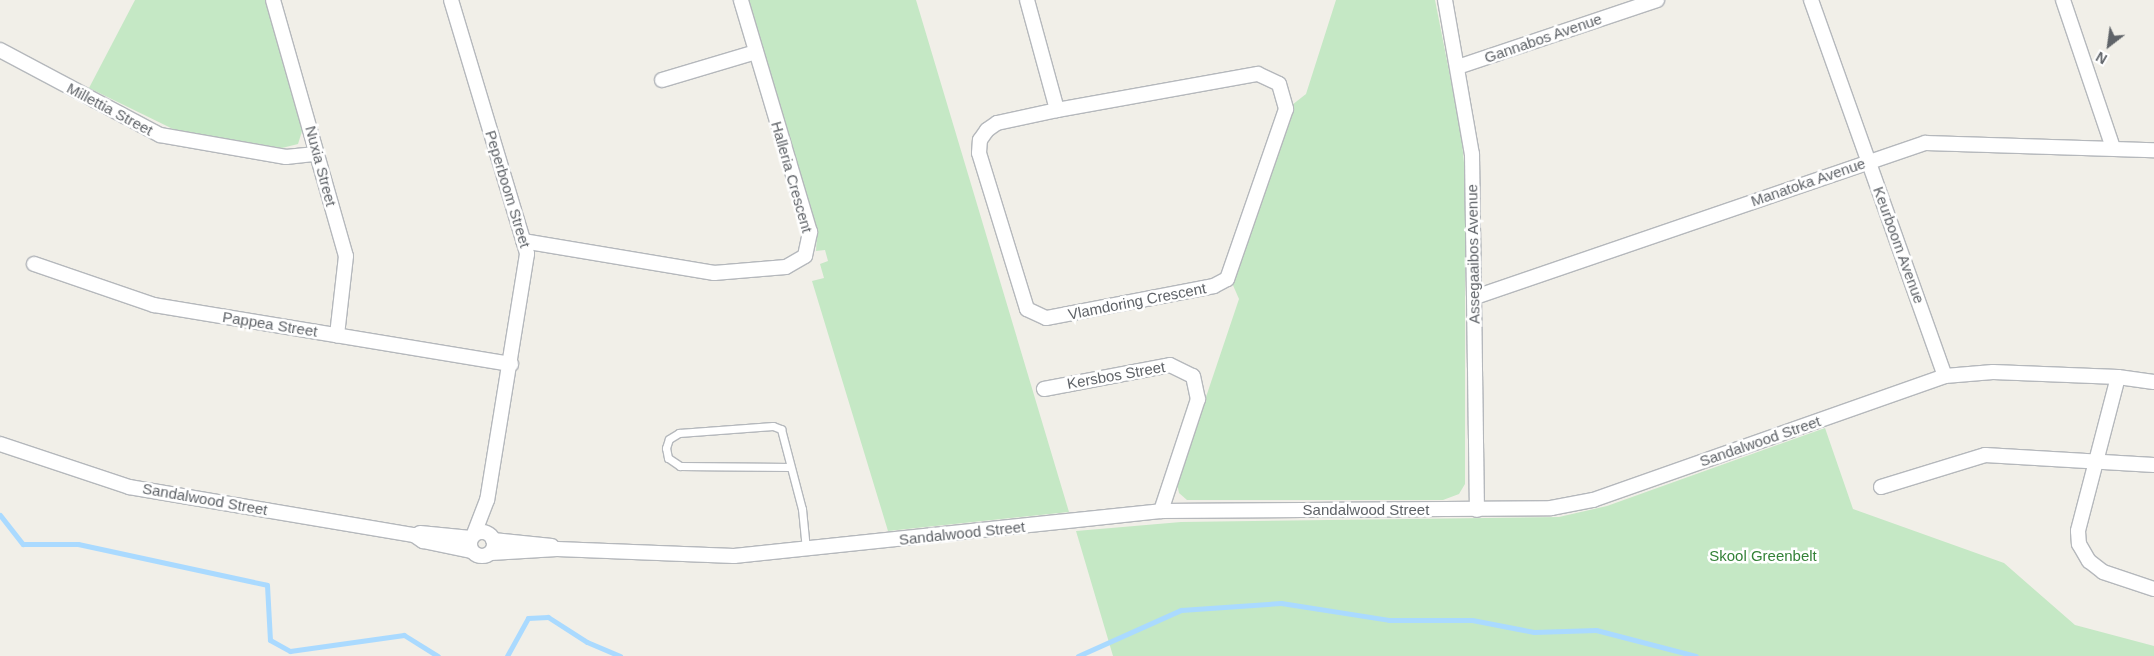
<!DOCTYPE html>
<html>
<head>
<meta charset="utf-8">
<style>
  body { margin:0 }
  #map { position:relative; width:2154px; height:656px; overflow:hidden; background:#f1efe8; font-family:Arial,sans-serif }
  div>[style] { position:absolute }
  [style*='--x'] { left:calc(var(--x)*1px); top:calc(var(--y)*1px); width:calc(var(--w)*1px); rotate:calc(var(--a)*1deg) }
  .green>* { inset:0; background:#c5e8c5 }
  .stream>* { height:5px; margin:-2.5px; padding:0 2.5px; transform-origin:2.5px; border-radius:2.5px; background:#aadaff }
  .roads { filter:drop-shadow(1px 0 #b5b8bc) drop-shadow(-1px 0 #b5b8bc) drop-shadow(0 1px #b5b8bc) drop-shadow(0 -1px #b5b8bc) }
  .service>* { height:7px; margin:-3.5px; padding:0 3.5px; transform-origin:3.5px; border-radius:3.5px; background:#fff }
  .minor>* { height:14px; margin:-7px; padding:0 7px; transform-origin:7px; border-radius:7px; background:#fff }
  .minor>.ring { margin:-7px; padding:0; box-sizing:content-box; background:none; border:14px solid #fff; border-radius:50% }
  span { translate:-50% -50%; white-space:nowrap; text-align:center; line-height:1.15; -webkit-text-stroke:5px #fff; paint-order:stroke }
  .street-label { font-size:15px; color:#5f6368 }
  .park-label { font-size:15px; color:#348238 }
  .north { position:absolute; left:2084px; top:20px; width:50px; height:50px; -webkit-text-stroke:4px #fff; paint-order:stroke; rotate:210deg; font-size:14px; font-weight:700; line-height:20px; text-align:center; color:#5f6368 }
  .north::after { content:''; display:block; margin:auto; width:18px; height:22px; background:#5f6368; clip-path:polygon(50% 0,100% 100%,50% 72%,0 100%) }
</style>
</head>
<body>
<div id="map">
  <div class="green">
    <div style="clip-path:polygon(135px 0,266px 0,303px 128px,298px 144px,282px 148px,175px 130px,89px 88px)"></div>
    <div style="clip-path:polygon(749px 0,916px 0,1069px 512px,888px 531px,812px 281px,824px 278px,820px 264px,828px 261px,825px 250px,816px 251px,817px 233px)"></div>
    <div style="clip-path:polygon(1336px 0,1435px 0,1461px 132px,1465px 173px,1465px 484px,1459px 494px,1443px 500px,1187px 500px,1179px 493px,1177px 483px,1239px 299px,1232px 283px,1292px 105px,1306px 94px)"></div>
    <div style="clip-path:polygon(1825px 428px,1853px 509px,2004px 563px,2075px 625px,2154px 646px,2154px 656px,1113px 656px,1076px 531px,1181px 522px,1559px 517px,1607px 506px)"></div>
  </div>
  <div class="stream">
    <div style="--x:0;--y:515;--w:37;--a:52"></div>
    <div style="--x:23;--y:544;--w:55;--a:0"></div>
    <div style="--x:78;--y:544;--w:193;--a:12.2"></div>
    <div style="--x:267;--y:585;--w:55;--a:86.9"></div>
    <div style="--x:270;--y:640;--w:23;--a:29"></div>
    <div style="--x:290;--y:651;--w:115;--a:-8"></div>
    <div style="--x:404;--y:635;--w:40;--a:32"></div>
    <div style="--x:507;--y:656;--w:43;--a:-61.1"></div>
    <div style="--x:528;--y:618;--w:20;--a:-3"></div>
    <div style="--x:548;--y:617;--w:46;--a:32.7"></div>
    <div style="--x:587;--y:642;--w:36;--a:23"></div>
    <div style="--x:1078;--y:656;--w:113;--a:-24.1"></div>
    <div style="--x:1181;--y:610;--w:100;--a:-4"></div>
    <div style="--x:1281;--y:603;--w:109;--a:8.9"></div>
    <div style="--x:1389;--y:620;--w:83;--a:0"></div>
    <div style="--x:1472;--y:620;--w:63;--a:11"></div>
    <div style="--x:1534;--y:632;--w:62;--a:-1.8"></div>
    <div style="--x:1596;--y:630;--w:103;--a:14.6"></div>
  </div>
  <div class="roads">
    <div class="service">
      <div style="--x:790;--y:467;--w:110;--a:-179.5"></div>
      <div style="--x:680;--y:466;--w:14;--a:-146"></div>
      <div style="--x:668;--y:458;--w:10;--a:-101"></div>
      <div style="--x:666;--y:448;--w:9;--a:-72"></div>
      <div style="--x:669;--y:439;--w:12;--a:-31"></div>
      <div style="--x:679;--y:433;--w:94;--a:-4.3"></div>
      <div style="--x:773;--y:426;--w:9;--a:21"></div>
      <div style="--x:781;--y:429;--w:83;--a:75.3"></div>
      <div style="--x:802;--y:509;--w:40;--a:84.3"></div>
    </div>
    <div class="minor">
      <div style="--x:273;--y:0;--w:266;--a:74.1"></div>
      <div style="--x:346;--y:256;--w:80;--a:96.5"></div>
      <div style="--x:451;--y:0;--w:265;--a:73.3"></div>
      <div style="--x:527;--y:254;--w:249;--a:99.2"></div>
      <div style="--x:487;--y:500;--w:36;--a:111"></div>
      <div style="--x:1027;--y:0;--w:114;--a:74.7"></div>
      <div style="--x:1445;--y:0;--w:156;--a:80.1"></div>
      <div style="--x:1472;--y:154;--w:356;--a:89.2"></div>
      <div style="--x:1811;--y:0;--w:399;--a:70.4"></div>
      <div style="--x:2063;--y:0;--w:156;--a:71.3"></div>
      <div style="--x:0;--y:50;--w:181;--a:28"></div>
      <div style="--x:160;--y:135;--w:128;--a:9.9"></div>
      <div style="--x:286;--y:157;--w:30;--a:-6"></div>
      <div style="--x:1458;--y:67;--w:210;--a:-18.6"></div>
      <div style="--x:1258;--y:74;--w:23;--a:25"></div>
      <div style="--x:1279;--y:84;--w:26;--a:74"></div>
      <div style="--x:1286;--y:109;--w:180;--a:109.1"></div>
      <div style="--x:1227;--y:279;--w:15;--a:152"></div>
      <div style="--x:1214;--y:286;--w:171;--a:169.2"></div>
      <div style="--x:1046;--y:318;--w:21;--a:-155"></div>
      <div style="--x:1027;--y:309;--w:163;--a:-107.1"></div>
      <div style="--x:979;--y:153;--w:13;--a:-86"></div>
      <div style="--x:980;--y:140;--w:12;--a:-55"></div>
      <div style="--x:987;--y:130;--w:12;--a:-35"></div>
      <div style="--x:997;--y:123;--w:61;--a:-12.2"></div>
      <div style="--x:1057;--y:110;--w:204;--a:-10.2"></div>
      <div style="--x:662;--y:80;--w:98;--a:-16.6"></div>
      <div style="--x:523;--y:241;--w:194;--a:9.5"></div>
      <div style="--x:714;--y:273;--w:72;--a:-4.8"></div>
      <div style="--x:786;--y:267;--w:22;--a:-30"></div>
      <div style="--x:805;--y:256;--w:25;--a:-78"></div>
      <div style="--x:810;--y:232;--w:242;--a:-106.6"></div>
      <div style="--x:34;--y:264;--w:127;--a:18.9"></div>
      <div style="--x:154;--y:305;--w:362;--a:9.4"></div>
      <div style="--x:1475;--y:297;--w:476;--a:-18.9"></div>
      <div style="--x:1925;--y:143;--w:229;--a:1.8"></div>
      <div style="--x:2118;--y:377;--w:159;--a:104.6"></div>
      <div style="--x:2078;--y:531;--w:13;--a:86"></div>
      <div style="--x:2079;--y:544;--w:20;--a:60"></div>
      <div style="--x:2089;--y:561;--w:18;--a:38"></div>
      <div style="--x:2103;--y:572;--w:54;--a:18.4"></div>
      <div style="--x:1044;--y:389;--w:128;--a:-10.8"></div>
      <div style="--x:1170;--y:365;--w:25;--a:26"></div>
      <div style="--x:1193;--y:376;--w:24;--a:78"></div>
      <div style="--x:1198;--y:399;--w:118;--a:108.3"></div>
      <div style="--x:0;--y:444;--w:136;--a:18.4"></div>
      <div style="--x:129;--y:487;--w:289;--a:9.6"></div>
      <div style="--x:414;--y:535;--w:11;--a:34"></div>
      <div style="--x:423;--y:541;--w:49;--a:11.8"></div>
      <div style="--x:1881;--y:487;--w:109;--a:-17.1"></div>
      <div style="--x:1985;--y:455;--w:169;--a:3.4"></div>
      <div class="ring" style="left:470px;top:532px;width:10px;height:10px"></div>
      <div style="--x:420;--y:533;--w:51;--a:5.6"></div>
      <div style="--x:493;--y:540;--w:59;--a:5.8"></div>
      <div style="--x:491;--y:553;--w:66;--a:-3.5"></div>
      <div style="--x:557;--y:549;--w:177;--a:2.3"></div>
      <div style="--x:734;--y:556;--w:429;--a:-6"></div>
      <div style="--x:1161;--y:511;--w:390;--a:-0.4"></div>
      <div style="--x:1551;--y:508;--w:43;--a:-10.8"></div>
      <div style="--x:1593;--y:500;--w:373;--a:-19.4"></div>
      <div style="--x:1945;--y:376;--w:48;--a:-4.8"></div>
      <div style="--x:1993;--y:372;--w:125;--a:2.3"></div>
      <div style="--x:2118;--y:377;--w:36;--a:8"></div>
    </div>
  </div>
  <div class="street-label">
    <span style="left:1543px;top:38px;rotate:-19deg">Gannabos Avenue</span>
    <span style="left:110px;top:109px;rotate:28deg">Millettia Street</span>
    <span style="left:321px;top:166px;rotate:75deg">Nuxia Street</span>
    <span style="left:792px;top:177px;rotate:74deg">Halleria Crescent</span>
    <span style="left:1808px;top:182px;rotate:-19deg">Manatoka Avenue</span>
    <span style="left:508px;top:189px;rotate:73deg">Peperboom Street</span>
    <span style="left:1899px;top:245px;rotate:70deg">Keurboom Avenue</span>
    <span style="left:1473px;top:254px;rotate:-91deg">Assegaaibos Avenue</span>
    <span style="left:1137px;top:301px;rotate:-11deg">Vlamdoring Crescent</span>
    <span style="left:270px;top:324px;rotate:9deg">Pappea Street</span>
    <span style="left:1116px;top:375px;rotate:-10deg">Kersbos Street</span>
    <span style="left:1760px;top:441px;rotate:-19deg">Sandalwood Street</span>
    <span style="left:205px;top:499px;rotate:10deg">Sandalwood Street</span>
    <span style="left:1366px;top:510px">Sandalwood Street</span>
    <span style="left:962px;top:533px;rotate:-6deg">Sandalwood Street</span>
  </div>
  <div class="park-label">
    <span style="left:1763px;top:556px">Skool Greenbelt</span>
  </div>
  <div class="north">N</div>
</div>
</body>
</html>
